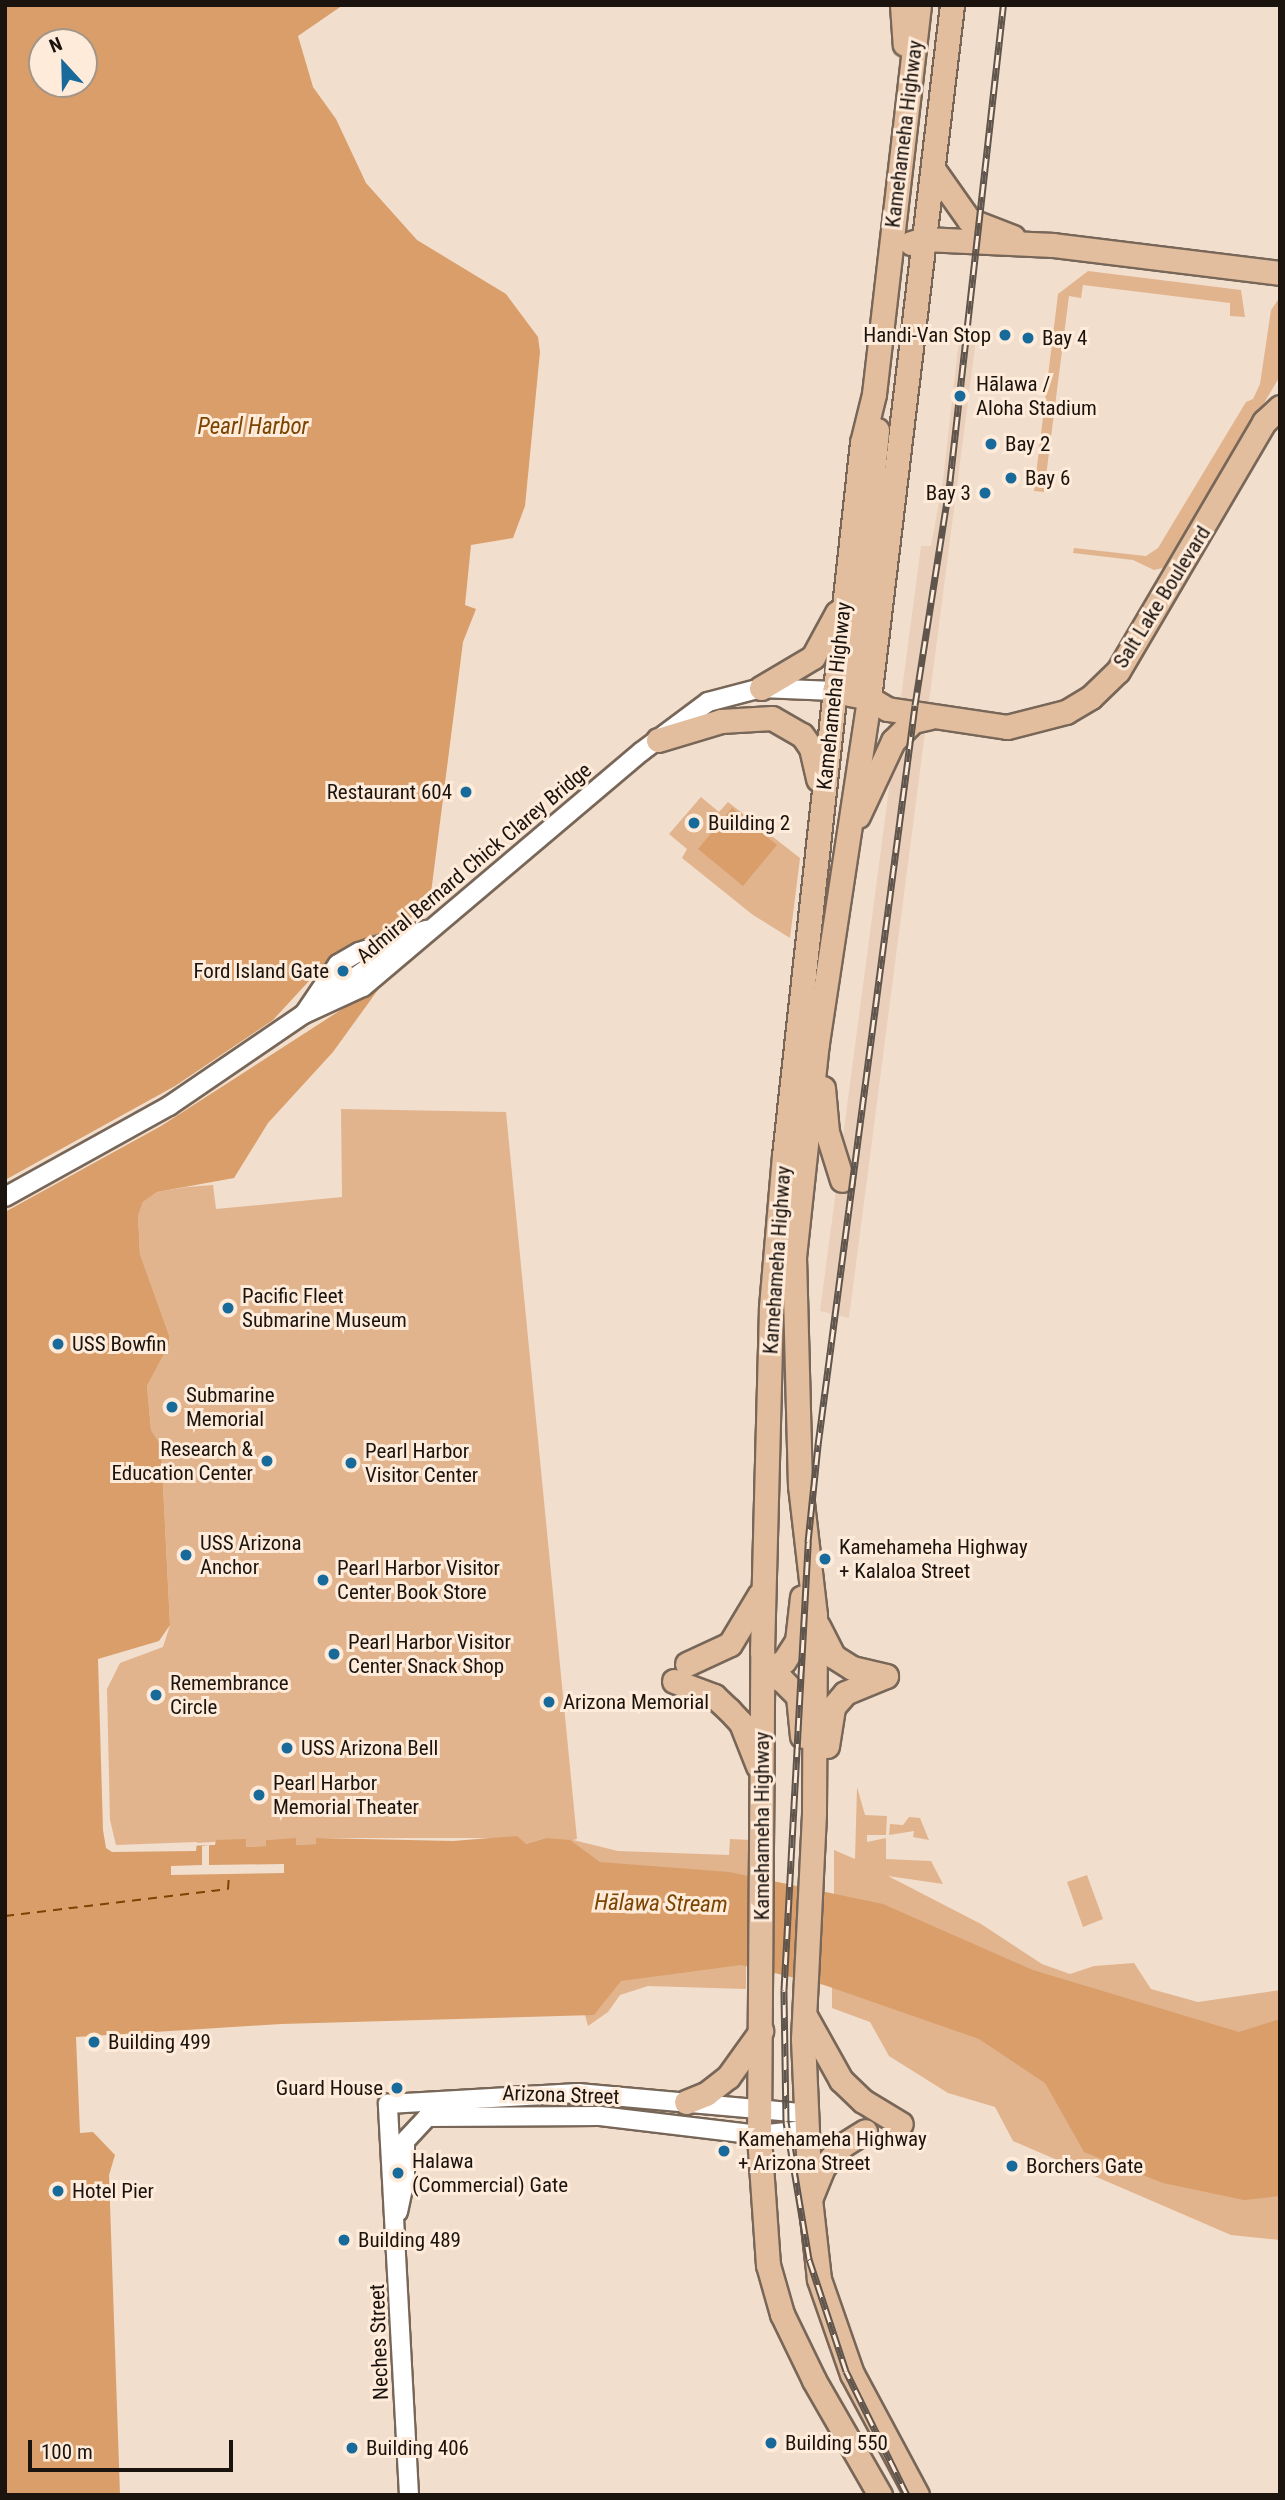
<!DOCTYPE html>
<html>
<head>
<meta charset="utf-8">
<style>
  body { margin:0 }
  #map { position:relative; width:1285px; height:2500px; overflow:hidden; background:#f2decd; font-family:"Roboto Condensed",sans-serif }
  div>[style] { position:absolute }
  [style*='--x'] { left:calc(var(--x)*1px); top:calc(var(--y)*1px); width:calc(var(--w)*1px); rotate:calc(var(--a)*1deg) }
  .built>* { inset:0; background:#ead0bb }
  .green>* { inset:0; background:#e1b48e }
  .water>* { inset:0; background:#d99e6a }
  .pier>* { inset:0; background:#f2decd }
  .ferry>* { height:2px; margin-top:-1px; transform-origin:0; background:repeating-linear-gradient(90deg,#7b4401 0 9px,transparent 0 16px) }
  .roads { filter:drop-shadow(2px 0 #786758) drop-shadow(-2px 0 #786758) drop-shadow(0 2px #786758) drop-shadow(0 -2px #786758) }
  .minor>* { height:18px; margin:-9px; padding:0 9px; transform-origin:9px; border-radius:9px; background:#fff }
  .major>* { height:23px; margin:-11.5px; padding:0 11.5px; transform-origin:11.5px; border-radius:11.5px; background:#e2be9e }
  .rail>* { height:7px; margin-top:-3.5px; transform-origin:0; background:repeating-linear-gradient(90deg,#ffebda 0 13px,#60554c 0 26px); box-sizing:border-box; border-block:2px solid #60554c }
  .dots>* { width:19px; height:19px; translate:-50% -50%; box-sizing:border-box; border:4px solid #ffebda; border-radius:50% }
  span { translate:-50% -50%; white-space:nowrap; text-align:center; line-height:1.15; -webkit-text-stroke:6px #ffebda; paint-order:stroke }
  .street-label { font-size:21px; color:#1a130e }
  .poi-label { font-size:21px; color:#1a130e }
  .right { translate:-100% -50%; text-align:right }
  .left { translate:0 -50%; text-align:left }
  .water-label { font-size:23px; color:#7b4401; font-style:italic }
  .frame { position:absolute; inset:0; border:7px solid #1a130e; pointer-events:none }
  .north { position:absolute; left:28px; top:28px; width:70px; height:70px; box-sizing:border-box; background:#ffebda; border:2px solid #a39588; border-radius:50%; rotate:338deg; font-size:19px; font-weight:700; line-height:28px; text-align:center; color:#1a130e }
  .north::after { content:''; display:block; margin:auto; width:24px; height:32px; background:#186a9b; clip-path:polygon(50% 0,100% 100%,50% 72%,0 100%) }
  .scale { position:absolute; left:28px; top:2440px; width:205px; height:32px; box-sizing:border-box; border:4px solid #1a130e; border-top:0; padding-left:9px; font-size:21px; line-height:24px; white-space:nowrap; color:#1a130e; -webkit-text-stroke:5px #ffebda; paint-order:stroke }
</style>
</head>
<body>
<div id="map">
  <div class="built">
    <div style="clip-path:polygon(960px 330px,977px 332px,849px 1318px,820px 1311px,921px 546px,931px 546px,943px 480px)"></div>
  </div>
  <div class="green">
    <div style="clip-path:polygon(1088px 271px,1241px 290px,1245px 317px,1230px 316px,1230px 303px,1083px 285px,1081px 298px,1069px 296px,1044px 492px,1034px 491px,1058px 294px)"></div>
    <div style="clip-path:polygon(1280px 297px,1280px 376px,1167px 567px,1154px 570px,1133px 560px,1073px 553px,1074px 548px,1146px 556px,1158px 548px,1246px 402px,1253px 399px,1260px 384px,1271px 310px)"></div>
    <div style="clip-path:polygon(701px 797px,719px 812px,728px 802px,800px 858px,790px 938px,753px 915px,682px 858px,687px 849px,669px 834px)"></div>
    <div style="clip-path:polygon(341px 1109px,506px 1112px,577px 1839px,573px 1840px,618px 1851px,729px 1855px,730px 1839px,751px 1840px,748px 1899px,629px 1877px,546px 1838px,526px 1844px,499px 1838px,317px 1838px,316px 1844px,296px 1845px,296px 1839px,266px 1840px,266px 1846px,246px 1847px,246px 1840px,113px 1848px,107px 1820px,104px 1688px,117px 1661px,170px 1625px,161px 1445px,151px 1430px,147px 1386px,169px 1345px,169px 1335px,140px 1254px,138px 1216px,143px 1202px,157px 1192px,187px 1187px,213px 1185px,216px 1209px,342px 1197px)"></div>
    <div style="clip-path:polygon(857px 1787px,865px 1815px,887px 1816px,886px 1835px,867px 1835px,867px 1842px,886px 1838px,886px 1859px,931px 1861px,943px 1884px,888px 1876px,981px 1924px,1042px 1964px,1070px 1974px,1094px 1966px,1134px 1963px,1151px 1989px,1198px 2002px,1280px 1990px,1280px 2055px,834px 1907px,834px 1850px,855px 1859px)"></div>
    <div style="clip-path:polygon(909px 1817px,920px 1818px,929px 1840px,913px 1837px,914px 1831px,889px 1835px,890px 1824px,903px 1825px)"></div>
    <div style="clip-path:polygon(1087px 1875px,1103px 1919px,1083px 1927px,1067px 1882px)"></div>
    <div style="clip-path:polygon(746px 1925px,746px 1989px,648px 1986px,620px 1995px,608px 2012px,588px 2026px,585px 2015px,603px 1997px,605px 1975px)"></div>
    <div style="clip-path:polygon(832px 1952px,1280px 2144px,1280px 2240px,1231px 2235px,1013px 2141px,995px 2107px,948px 2093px,889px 2056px,870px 2022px,832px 2008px)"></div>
  </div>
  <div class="water">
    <div style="clip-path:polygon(evenodd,5px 5px,343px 5px,298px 36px,313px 87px,336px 119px,366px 183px,417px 240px,506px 294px,538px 337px,540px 352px,525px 506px,513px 538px,471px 545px,465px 605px,476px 609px,463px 642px,431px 893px,414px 940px,333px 1052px,268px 1123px,234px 1178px,157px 1192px,143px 1202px,138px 1216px,140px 1254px,169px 1335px,169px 1345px,147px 1386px,151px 1430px,161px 1445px,170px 1625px,162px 1644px,117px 1661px,104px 1688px,107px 1820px,113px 1848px,215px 1845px,216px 1840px,246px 1839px,246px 1847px,266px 1846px,266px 1840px,296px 1838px,296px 1845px,316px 1844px,316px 1838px,453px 1841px,517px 1836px,526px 1844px,546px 1838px,570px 1840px,600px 1862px,729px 1872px,883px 1904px,1033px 1970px,1239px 2032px,1280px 2019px,1280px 2196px,1244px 2200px,1163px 2183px,1084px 2152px,1045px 2083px,979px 2039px,824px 1985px,741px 1965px,621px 1981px,594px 2015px,281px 2024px,76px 2037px,80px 2133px,93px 2132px,115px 2155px,109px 2175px,120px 2494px,139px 2495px,5px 2495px,5px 5px,42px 42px,84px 42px,84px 84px,42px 84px,42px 42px)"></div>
    <div style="clip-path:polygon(732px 808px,777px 845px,743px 886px,698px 849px)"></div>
  </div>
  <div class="pier">
    <div style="clip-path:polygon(432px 902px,417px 941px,364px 995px,161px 1126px,5px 1212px,5px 1180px,175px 1086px,273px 1020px,333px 955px,403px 924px)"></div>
    <div style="clip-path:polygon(170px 1625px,163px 1647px,120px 1663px,107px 1689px,110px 1820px,116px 1845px,197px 1842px,196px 1851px,112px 1852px,106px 1848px,103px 1830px,98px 1659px,159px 1641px)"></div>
    <div style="clip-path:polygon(209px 1845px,209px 1865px,284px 1864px,284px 1873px,171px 1875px,171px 1866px,202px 1865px,202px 1846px)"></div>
  </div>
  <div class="ferry">
    <div style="--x:5;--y:1916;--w:225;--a:-6.9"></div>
    <div style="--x:228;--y:1889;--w:15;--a:-86"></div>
  </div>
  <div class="roads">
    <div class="minor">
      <div style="--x:315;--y:1005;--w:108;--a:-34.9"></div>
      <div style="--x:304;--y:1014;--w:60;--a:-55.8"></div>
      <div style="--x:338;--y:964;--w:24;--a:-30"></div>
      <div style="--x:359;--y:952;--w:71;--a:-18.2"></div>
      <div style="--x:5;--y:1197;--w:188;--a:-29"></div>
      <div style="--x:169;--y:1106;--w:163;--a:-34.3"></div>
      <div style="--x:304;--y:1014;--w:65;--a:-24.6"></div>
      <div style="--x:363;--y:987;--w:364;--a:-40.2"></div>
      <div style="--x:641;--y:752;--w:84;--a:-36.7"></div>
      <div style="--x:708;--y:702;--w:55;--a:-14.8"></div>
      <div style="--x:761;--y:688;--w:73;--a:2.4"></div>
      <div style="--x:398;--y:2212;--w:34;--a:-78"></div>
      <div style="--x:405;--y:2179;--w:38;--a:-90"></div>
      <div style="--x:405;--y:2141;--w:33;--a:-47"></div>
      <div style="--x:427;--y:2117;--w:173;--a:-0.3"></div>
      <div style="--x:600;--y:2116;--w:160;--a:6.8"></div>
      <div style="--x:759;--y:2135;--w:45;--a:-6.3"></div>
      <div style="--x:409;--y:2495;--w:392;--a:-93.1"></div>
      <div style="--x:388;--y:2104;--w:190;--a:-3.3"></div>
      <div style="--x:578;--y:2093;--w:226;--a:5.1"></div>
    </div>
    <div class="major">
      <div style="--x:902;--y:5;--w:39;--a:86"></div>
      <div style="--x:933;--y:169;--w:62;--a:54.8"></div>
      <div style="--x:969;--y:220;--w:47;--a:21.1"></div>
      <div style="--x:911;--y:243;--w:14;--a:-17"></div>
      <div style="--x:924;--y:239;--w:129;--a:2.7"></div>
      <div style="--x:1053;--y:245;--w:229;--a:7"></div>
      <div style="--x:761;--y:688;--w:61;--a:-30.8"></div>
      <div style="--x:813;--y:657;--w:50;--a:-61.4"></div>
      <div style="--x:834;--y:691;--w:36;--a:11"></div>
      <div style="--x:869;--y:698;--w:21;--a:31"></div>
      <div style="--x:887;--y:709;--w:121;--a:8.5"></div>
      <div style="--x:1007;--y:727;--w:61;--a:-14.3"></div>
      <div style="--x:1066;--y:712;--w:29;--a:-31"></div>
      <div style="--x:1091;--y:697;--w:37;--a:-44"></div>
      <div style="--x:1118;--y:671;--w:289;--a:-59.6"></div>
      <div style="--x:1264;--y:422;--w:22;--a:-43"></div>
      <div style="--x:869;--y:698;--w:23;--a:-121"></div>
      <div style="--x:857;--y:678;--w:21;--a:-93"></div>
      <div style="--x:856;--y:657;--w:228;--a:-84.7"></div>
      <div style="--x:658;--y:740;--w:66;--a:-16.8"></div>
      <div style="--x:721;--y:721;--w:51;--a:-3.4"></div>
      <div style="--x:772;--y:718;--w:34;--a:30"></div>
      <div style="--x:802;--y:735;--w:16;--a:55"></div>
      <div style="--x:811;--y:748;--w:32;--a:77"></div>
      <div style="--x:858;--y:816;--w:83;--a:-65"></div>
      <div style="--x:893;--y:741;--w:28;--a:-45"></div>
      <div style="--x:913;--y:721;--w:17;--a:-13"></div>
      <div style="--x:823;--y:1088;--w:44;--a:84.8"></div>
      <div style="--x:827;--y:1132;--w:50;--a:72.6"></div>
      <div style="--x:818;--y:1626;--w:34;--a:63"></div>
      <div style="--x:833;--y:1656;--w:22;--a:32"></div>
      <div style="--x:852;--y:1668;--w:35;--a:13"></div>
      <div style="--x:687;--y:1664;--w:47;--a:-24.9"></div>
      <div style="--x:730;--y:1644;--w:58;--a:-59"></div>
      <div style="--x:764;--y:1673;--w:23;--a:-31"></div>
      <div style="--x:784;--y:1661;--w:24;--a:-57"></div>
      <div style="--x:797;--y:1641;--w:44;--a:-83.5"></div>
      <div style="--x:764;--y:1673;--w:19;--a:21"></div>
      <div style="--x:782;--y:1680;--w:23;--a:45"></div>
      <div style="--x:798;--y:1696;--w:40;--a:84.3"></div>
      <div style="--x:674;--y:1681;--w:43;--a:20.6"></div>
      <div style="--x:714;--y:1696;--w:21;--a:43"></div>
      <div style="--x:729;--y:1710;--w:18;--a:47"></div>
      <div style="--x:741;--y:1723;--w:46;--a:68.4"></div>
      <div style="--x:827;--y:1746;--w:39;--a:-81"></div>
      <div style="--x:833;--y:1707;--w:18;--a:-49"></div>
      <div style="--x:845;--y:1693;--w:44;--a:-22.5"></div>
      <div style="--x:807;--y:2019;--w:70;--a:60.9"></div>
      <div style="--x:841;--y:2080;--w:30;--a:44"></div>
      <div style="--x:863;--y:2101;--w:44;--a:31.2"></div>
      <div style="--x:686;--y:2102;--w:22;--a:-22"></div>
      <div style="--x:706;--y:2094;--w:28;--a:-38"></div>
      <div style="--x:728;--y:2077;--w:57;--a:-54.3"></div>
      <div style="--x:811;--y:2197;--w:32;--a:-68"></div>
      <div style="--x:823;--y:2167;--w:30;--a:-48"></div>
      <div style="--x:843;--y:2145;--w:26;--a:-32"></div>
      <div style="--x:880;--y:2495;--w:133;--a:-119.9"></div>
      <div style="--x:814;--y:2380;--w:73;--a:-115.9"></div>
      <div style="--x:782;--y:2314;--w:51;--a:-105.9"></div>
      <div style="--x:768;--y:2265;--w:130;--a:-94"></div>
      <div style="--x:759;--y:2135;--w:483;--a:-89.6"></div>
      <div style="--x:762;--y:1652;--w:345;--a:-88.5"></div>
      <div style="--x:771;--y:1307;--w:152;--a:-85.1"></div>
      <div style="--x:784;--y:1156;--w:717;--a:-83.76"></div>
      <div style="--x:862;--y:443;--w:50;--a:-76.2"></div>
      <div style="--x:874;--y:394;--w:392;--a:-83.4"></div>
      <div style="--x:917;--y:2495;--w:137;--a:-118.2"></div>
      <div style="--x:852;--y:2374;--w:101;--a:-109.2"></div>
      <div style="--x:819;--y:2279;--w:81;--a:-96.4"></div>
      <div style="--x:810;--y:2199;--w:160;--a:-92.5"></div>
      <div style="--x:803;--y:2039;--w:226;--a:-87.2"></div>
      <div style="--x:814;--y:1813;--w:198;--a:-89.7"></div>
      <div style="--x:815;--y:1615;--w:130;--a:-96.6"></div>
      <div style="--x:800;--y:1486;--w:229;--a:-91.5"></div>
      <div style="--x:794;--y:1257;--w:215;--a:-83.9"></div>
      <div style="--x:817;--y:1043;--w:349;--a:-81.4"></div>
      <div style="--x:869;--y:698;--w:698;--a:-83.17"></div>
    </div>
  </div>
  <div class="rail">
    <div style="--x:907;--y:2495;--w:138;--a:-116.2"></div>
    <div style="--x:846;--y:2371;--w:118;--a:-108.3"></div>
    <div style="--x:809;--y:2259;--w:140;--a:-99.5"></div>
    <div style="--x:786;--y:2121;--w:131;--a:-90.9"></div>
    <div style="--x:784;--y:1990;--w:449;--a:-86.9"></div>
    <div style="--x:808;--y:1542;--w:98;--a:-84.1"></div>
    <div style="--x:818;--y:1445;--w:746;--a:-82.53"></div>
    <div style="--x:915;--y:705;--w:227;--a:-81.1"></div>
    <div style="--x:950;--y:481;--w:479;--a:-83.6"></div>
  </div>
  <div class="dots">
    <div style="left:1005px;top:335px;background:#186a9b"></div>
    <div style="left:1028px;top:338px;background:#186a9b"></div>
    <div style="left:960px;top:396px;background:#186a9b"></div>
    <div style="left:991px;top:444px;background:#186a9b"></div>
    <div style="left:1011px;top:478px;background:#186a9b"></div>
    <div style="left:985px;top:493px;background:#186a9b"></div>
    <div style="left:466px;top:792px;background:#186a9b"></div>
    <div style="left:694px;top:823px;background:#186a9b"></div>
    <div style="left:343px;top:971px;background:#186a9b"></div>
    <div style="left:228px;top:1308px;background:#186a9b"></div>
    <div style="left:58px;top:1344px;background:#186a9b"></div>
    <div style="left:172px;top:1407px;background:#186a9b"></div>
    <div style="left:267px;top:1461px;background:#186a9b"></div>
    <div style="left:351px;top:1463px;background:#186a9b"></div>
    <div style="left:186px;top:1555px;background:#186a9b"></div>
    <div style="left:825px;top:1559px;background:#186a9b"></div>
    <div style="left:323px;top:1580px;background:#186a9b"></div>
    <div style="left:334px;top:1654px;background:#186a9b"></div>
    <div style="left:156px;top:1695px;background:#186a9b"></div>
    <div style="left:549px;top:1702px;background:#186a9b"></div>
    <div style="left:287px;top:1748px;background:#186a9b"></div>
    <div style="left:259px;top:1795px;background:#186a9b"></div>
    <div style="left:94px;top:2042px;background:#186a9b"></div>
    <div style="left:397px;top:2088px;background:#186a9b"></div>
    <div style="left:724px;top:2151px;background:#186a9b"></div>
    <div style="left:1012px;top:2166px;background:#186a9b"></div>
    <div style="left:398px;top:2173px;background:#186a9b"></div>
    <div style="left:58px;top:2191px;background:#186a9b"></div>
    <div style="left:344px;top:2240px;background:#186a9b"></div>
    <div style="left:771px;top:2443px;background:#186a9b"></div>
    <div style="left:352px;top:2448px;background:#186a9b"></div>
  </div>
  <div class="street-label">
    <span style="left:904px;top:134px;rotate:-83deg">Kamehameha Highway</span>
    <span style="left:1162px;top:597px;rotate:-58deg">Salt Lake Boulevard</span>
    <span style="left:834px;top:696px;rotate:-84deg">Kamehameha Highway</span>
    <span style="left:474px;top:863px;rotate:-40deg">Admiral Bernard Chick Clarey Bridge</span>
    <span style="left:777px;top:1260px;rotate:-86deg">Kamehameha Highway</span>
    <span style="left:762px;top:1826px;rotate:-90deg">Kamehameha Highway</span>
    <span style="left:561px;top:2095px;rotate:2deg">Arizona Street</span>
    <span style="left:379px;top:2342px;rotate:-92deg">Neches Street</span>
  </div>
  <div class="poi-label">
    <span class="right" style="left:991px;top:335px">Handi-Van Stop</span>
    <span class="left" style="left:1042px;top:338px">Bay 4</span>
    <span class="left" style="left:976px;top:396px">Hālawa /<br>Aloha Stadium</span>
    <span class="left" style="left:1005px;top:444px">Bay 2</span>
    <span class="left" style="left:1025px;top:478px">Bay 6</span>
    <span class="right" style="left:971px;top:493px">Bay 3</span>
    <span class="right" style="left:452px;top:792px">Restaurant 604</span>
    <span class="left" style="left:708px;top:823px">Building 2</span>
    <span class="right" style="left:329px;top:971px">Ford Island Gate</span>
    <span class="left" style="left:242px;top:1308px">Pacific Fleet<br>Submarine Museum</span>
    <span class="left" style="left:72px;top:1344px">USS Bowfin</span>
    <span class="left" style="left:186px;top:1407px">Submarine<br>Memorial</span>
    <span class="right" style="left:253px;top:1461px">Research &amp;<br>Education Center</span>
    <span class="left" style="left:365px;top:1463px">Pearl Harbor<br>Visitor Center</span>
    <span class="left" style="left:200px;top:1555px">USS Arizona<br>Anchor</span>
    <span class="left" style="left:839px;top:1559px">Kamehameha Highway<br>+ Kalaloa Street</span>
    <span class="left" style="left:337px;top:1580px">Pearl Harbor Visitor<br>Center Book Store</span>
    <span class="left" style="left:348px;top:1654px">Pearl Harbor Visitor<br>Center Snack Shop</span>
    <span class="left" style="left:170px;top:1695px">Remembrance<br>Circle</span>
    <span class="left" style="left:563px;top:1702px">Arizona Memorial</span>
    <span class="left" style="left:301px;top:1748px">USS Arizona Bell</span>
    <span class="left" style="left:273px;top:1795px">Pearl Harbor<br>Memorial Theater</span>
    <span class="left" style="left:108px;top:2042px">Building 499</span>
    <span class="right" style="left:383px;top:2088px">Guard House</span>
    <span class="left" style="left:738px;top:2151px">Kamehameha Highway<br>+ Arizona Street</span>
    <span class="left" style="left:412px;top:2173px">Halawa<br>(Commercial) Gate</span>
    <span class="left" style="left:1026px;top:2166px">Borchers Gate</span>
    <span class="left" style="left:72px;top:2191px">Hotel Pier</span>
    <span class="left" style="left:358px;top:2240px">Building 489</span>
    <span class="left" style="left:785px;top:2443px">Building 550</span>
    <span class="left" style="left:366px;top:2448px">Building 406</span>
  </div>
  <div class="water-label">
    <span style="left:253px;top:427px">Pearl Harbor</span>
    <span style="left:661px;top:1904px;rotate:1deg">Hālawa Stream</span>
  </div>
  <div class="frame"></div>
  <div class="north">N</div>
  <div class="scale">100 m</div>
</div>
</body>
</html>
